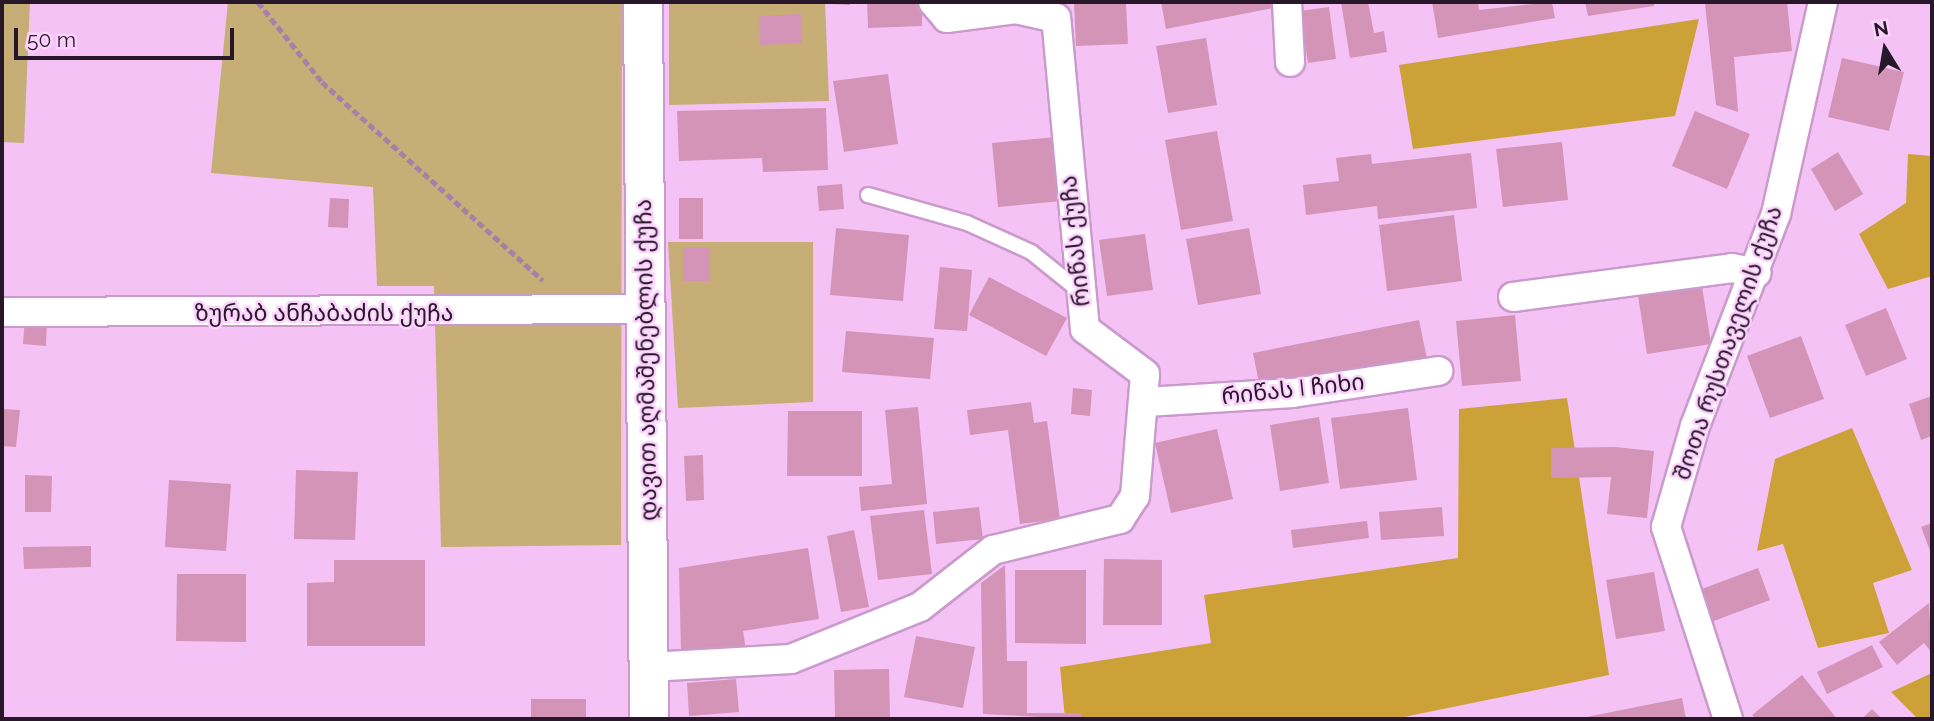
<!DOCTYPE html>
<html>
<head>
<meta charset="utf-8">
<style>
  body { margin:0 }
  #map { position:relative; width:1934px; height:721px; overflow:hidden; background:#f5c2f6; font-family:Raleway,"Noto Sans Georgian",sans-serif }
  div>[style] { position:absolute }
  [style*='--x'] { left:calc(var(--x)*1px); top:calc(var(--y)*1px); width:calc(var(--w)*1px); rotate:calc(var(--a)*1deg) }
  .green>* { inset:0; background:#c7ae77 }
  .forest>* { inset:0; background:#cca138 }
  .building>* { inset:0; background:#d494b7 }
  .path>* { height:4.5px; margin-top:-2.25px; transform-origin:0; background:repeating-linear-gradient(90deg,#a780a8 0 7px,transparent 0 10.5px) }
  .roads { filter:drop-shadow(2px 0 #cb9acc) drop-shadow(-2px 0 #cb9acc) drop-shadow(0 2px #cb9acc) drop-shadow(0 -2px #cb9acc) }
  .lane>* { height:14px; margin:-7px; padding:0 7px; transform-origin:7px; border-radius:7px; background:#fff }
  .street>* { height:28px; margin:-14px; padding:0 14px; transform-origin:14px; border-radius:14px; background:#fff }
  .secondary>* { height:38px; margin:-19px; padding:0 19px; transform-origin:19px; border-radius:19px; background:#fff }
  span { translate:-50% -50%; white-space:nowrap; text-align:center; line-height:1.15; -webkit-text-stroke:5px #fcd3fd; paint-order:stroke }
  .street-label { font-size:23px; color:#281629 }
  .frame { position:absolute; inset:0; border:4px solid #281629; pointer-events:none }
  .north { position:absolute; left:1850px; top:14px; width:70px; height:70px; -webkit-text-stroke:5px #fcd3fd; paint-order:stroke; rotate:349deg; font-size:19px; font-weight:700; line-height:28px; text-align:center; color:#281629 }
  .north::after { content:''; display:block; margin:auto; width:24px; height:32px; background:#281629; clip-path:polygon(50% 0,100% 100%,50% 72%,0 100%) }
  .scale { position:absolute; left:14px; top:28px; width:220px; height:32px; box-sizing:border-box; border:4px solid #281629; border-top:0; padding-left:9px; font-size:21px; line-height:24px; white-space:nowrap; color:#281629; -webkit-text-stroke:5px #fcd3fd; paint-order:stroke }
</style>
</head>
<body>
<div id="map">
  <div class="green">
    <div style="clip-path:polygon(2px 2px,30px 2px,24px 143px,2px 142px)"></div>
    <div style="clip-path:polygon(228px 2px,622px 2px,621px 545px,441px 547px,434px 286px,377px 286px,373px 187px,211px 173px)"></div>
    <div style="clip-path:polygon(669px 2px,825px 2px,829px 101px,669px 105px)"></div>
    <div style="clip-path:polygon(668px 242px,813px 242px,813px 402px,678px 408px)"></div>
  </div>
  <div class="forest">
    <div style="clip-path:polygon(1699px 19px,1675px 116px,1413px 149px,1399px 65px)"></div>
    <div style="clip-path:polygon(1908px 154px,1932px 156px,1932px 276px,1888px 289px,1859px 234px,1906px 203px)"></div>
    <div style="clip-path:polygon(1567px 398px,1609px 675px,1394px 719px,1065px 719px,1060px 667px,1211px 643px,1204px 595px,1458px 558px,1459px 409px)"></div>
    <div style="clip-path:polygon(1852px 428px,1912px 570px,1873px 583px,1889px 633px,1818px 648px,1783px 544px,1757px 551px,1775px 459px)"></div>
    <div style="clip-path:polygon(1932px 673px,1932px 719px,1918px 719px,1891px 692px)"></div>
  </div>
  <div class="building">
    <div style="clip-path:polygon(829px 2px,850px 2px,850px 5px,830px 4px)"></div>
    <div style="clip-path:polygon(867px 2px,922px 2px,922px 26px,868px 28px)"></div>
    <div style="clip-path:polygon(1074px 2px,1126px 2px,1128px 44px,1076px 46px)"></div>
    <div style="clip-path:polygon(1161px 2px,1272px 2px,1273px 8px,1166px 29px)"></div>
    <div style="clip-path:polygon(1341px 2px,1368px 2px,1374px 33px,1384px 31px,1387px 52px,1350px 58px)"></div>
    <div style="clip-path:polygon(1432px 2px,1478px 2px,1479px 10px,1552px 2px,1555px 18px,1438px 38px)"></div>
    <div style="clip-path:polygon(1585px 2px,1654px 2px,1654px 6px,1588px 16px)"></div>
    <div style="clip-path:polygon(1787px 2px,1792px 51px,1734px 57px,1738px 112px,1716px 105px,1705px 4px)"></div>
    <div style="clip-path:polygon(1329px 7px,1336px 59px,1308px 63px,1300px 11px)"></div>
    <div style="clip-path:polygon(801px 14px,802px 43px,760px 45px,759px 16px)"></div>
    <div style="clip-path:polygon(1206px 38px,1217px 105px,1168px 113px,1156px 46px)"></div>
    <div style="clip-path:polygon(1842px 58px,1904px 72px,1889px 131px,1828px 117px)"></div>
    <div style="clip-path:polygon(888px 74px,898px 144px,844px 152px,833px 81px)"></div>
    <div style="clip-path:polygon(826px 108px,828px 170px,763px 172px,762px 158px,679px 161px,677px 111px)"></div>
    <div style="clip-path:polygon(1695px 111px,1750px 134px,1727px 189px,1672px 166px)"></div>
    <div style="clip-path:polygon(1217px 131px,1233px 221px,1181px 230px,1165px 140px)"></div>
    <div style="clip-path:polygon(1056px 137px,1062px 201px,998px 207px,992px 143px)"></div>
    <div style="clip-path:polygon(1562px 142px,1568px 200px,1503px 207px,1496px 149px)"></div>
    <div style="clip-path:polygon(1838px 152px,1863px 194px,1835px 211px,1811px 169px)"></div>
    <div style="clip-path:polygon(1471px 153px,1477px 208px,1378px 219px,1377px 206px,1306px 215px,1303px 185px,1339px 181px,1336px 158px,1371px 154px,1372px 164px)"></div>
    <div style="clip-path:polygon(842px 184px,844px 209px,819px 211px,817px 186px)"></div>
    <div style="clip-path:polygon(330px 198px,349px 199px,348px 228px,328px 227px)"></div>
    <div style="clip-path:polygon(679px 198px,703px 198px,703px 239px,679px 239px)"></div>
    <div style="clip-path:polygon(1454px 215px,1462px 281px,1387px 291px,1379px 225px)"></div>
    <div style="clip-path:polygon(836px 228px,909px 235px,903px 301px,830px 295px)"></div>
    <div style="clip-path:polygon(1249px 228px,1261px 294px,1198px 305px,1186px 239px)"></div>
    <div style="clip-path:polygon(1145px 234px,1153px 290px,1107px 296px,1099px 240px)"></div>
    <div style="clip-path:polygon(683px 247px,709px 247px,709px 281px,683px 281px)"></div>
    <div style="clip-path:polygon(940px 267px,972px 270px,967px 331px,934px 329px)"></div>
    <div style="clip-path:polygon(989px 277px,1067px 318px,1046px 356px,969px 315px)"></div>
    <div style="clip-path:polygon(1701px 280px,1711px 344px,1647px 354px,1637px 289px)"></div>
    <div style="clip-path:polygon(1886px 308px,1907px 359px,1866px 376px,1845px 325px)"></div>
    <div style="clip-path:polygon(1515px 315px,1521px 381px,1462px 386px,1456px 321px)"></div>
    <div style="clip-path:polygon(25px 318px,47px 320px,46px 346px,23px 344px)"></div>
    <div style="clip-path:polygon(1419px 320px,1427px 359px,1261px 393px,1253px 353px)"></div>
    <div style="clip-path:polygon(846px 331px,934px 338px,930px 379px,842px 372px)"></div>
    <div style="clip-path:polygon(1801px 336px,1824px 399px,1770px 418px,1747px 356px)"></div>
    <div style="clip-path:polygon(1073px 388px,1092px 390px,1090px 416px,1071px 414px)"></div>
    <div style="clip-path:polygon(1932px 396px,1932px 436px,1921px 440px,1909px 404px)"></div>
    <div style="clip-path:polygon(1031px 402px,1034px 423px,1047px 421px,1060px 519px,1020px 524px,1008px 430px,970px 435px,967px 410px)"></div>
    <div style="clip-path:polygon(918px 407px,927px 504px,861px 511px,859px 487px,892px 484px,885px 410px)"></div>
    <div style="clip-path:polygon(1408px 408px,1417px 480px,1340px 489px,1331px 418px)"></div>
    <div style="clip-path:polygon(2px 409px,20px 410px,16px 447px,2px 446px)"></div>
    <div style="clip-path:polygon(788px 411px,862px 411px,862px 476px,787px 476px)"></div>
    <div style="clip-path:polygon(1319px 417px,1329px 483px,1280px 491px,1270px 425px)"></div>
    <div style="clip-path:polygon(1217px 429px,1233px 499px,1171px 513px,1155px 443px)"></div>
    <div style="clip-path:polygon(1615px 447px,1654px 451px,1647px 518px,1607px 514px,1611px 477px,1551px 478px,1551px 448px)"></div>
    <div style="clip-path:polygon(703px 455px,704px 500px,686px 501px,684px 456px)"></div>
    <div style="clip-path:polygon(296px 470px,358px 472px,355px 540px,294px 539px)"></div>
    <div style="clip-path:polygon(25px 475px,52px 476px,51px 512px,25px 512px)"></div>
    <div style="clip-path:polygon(169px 480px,231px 484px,226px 551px,165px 547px)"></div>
    <div style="clip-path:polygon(979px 507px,983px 539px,936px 544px,933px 512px)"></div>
    <div style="clip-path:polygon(1442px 507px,1444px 536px,1381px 540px,1379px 512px)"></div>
    <div style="clip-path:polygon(924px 510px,932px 574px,878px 580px,870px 516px)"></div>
    <div style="clip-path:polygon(1367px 521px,1369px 538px,1293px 548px,1291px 530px)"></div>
    <div style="clip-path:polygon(1932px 523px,1932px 556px,1921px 527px)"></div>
    <div style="clip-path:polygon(854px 530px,869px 607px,841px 612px,827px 536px)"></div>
    <div style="clip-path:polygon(91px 546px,91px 567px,24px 569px,23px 547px)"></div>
    <div style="clip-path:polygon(808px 548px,819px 619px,743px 631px,746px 650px,681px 653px,679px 568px)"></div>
    <div style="clip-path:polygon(1104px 559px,1162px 560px,1162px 625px,1103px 625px)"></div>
    <div style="clip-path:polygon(334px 560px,425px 560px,425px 646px,307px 646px,307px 583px,334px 582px)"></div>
    <div style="clip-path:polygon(1005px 565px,1007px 661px,1027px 661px,1027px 713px,1081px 713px,1081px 719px,983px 714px,981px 583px)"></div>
    <div style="clip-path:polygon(1758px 568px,1770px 600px,1703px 625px,1691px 593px)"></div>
    <div style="clip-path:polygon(1015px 570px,1086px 570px,1086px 644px,1015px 643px)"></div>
    <div style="clip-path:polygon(1654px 572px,1665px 631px,1616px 639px,1606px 580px)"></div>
    <div style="clip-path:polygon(177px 574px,246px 574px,246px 642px,176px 641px)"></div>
    <div style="clip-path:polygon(1929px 603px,1932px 653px,1924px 643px,1897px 665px,1879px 642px)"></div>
    <div style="clip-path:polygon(916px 636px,975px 647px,963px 708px,904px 697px)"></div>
    <div style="clip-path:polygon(1872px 645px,1883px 667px,1827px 694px,1817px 672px)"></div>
    <div style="clip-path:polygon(889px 669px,890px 719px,835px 719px,834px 670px)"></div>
    <div style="clip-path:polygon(1802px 675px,1837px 719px,1756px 719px,1752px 715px)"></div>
    <div style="clip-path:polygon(736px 679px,739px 712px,689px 716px,687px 683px)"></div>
    <div style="clip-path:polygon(1682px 698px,1686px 719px,1581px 719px,1581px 718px)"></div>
    <div style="clip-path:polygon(531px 699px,586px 699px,586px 719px,531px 719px)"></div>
    <div style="clip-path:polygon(1872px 709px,1882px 719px,1862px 719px)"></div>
  </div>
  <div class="path">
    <div style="--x:258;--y:2;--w:102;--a:51.3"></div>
    <div style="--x:322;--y:82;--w:297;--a:41.9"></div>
  </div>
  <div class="roads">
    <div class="lane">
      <div style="--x:868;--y:195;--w:103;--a:15.8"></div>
      <div style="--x:967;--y:223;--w:70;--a:24.4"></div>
      <div style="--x:1031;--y:252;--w:59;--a:38.8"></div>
    </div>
    <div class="street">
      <div style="--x:1287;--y:2;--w:60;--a:87.1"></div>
      <div style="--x:1513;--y:297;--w:221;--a:-7.5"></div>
      <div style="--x:1732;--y:268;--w:25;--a:11"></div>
      <div style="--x:2;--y:312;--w:644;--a:-0.27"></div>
      <div style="--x:1146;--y:402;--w:147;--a:-3.5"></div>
      <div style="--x:1293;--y:393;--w:147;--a:-8.6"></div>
      <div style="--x:649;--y:667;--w:142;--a:-3.2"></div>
      <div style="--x:791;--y:659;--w:139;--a:-22"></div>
      <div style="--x:920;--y:607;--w:93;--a:-38"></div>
      <div style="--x:993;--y:550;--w:131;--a:-13.7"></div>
      <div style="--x:1120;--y:519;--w:27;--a:-57"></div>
      <div style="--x:1135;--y:496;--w:122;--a:-85.3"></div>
      <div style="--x:1145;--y:374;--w:75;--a:-143.1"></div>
      <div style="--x:1085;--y:329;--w:312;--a:-95.3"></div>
      <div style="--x:1056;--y:18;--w:41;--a:-167.3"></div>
      <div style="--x:1016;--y:9;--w:70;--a:172.6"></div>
      <div style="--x:947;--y:18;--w:21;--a:-131"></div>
      <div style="--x:1728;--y:719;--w:202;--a:-107.9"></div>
      <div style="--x:1666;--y:527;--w:105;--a:-74"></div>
      <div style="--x:1695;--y:426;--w:227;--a:-69.1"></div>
      <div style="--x:1776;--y:214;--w:217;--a:-77.5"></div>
    </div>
    <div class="secondary">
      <div style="--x:643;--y:2;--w:717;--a:89.52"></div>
    </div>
  </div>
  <div class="street-label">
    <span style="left:1075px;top:241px;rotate:-96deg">რიწას ქუჩა</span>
    <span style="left:324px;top:313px">ზურაბ ანჩაბაძის ქუჩა</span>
    <span style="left:1728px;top:343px;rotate:-71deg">შოთა რუსთაველის ქუჩა</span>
    <span style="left:646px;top:360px;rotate:-91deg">დავით აღმაშენებლის ქუჩა</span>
    <span style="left:1293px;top:389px;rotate:-6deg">რიწას I ჩიხი</span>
  </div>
  <div class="frame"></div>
  <div class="north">N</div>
  <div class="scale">50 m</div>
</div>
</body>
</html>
